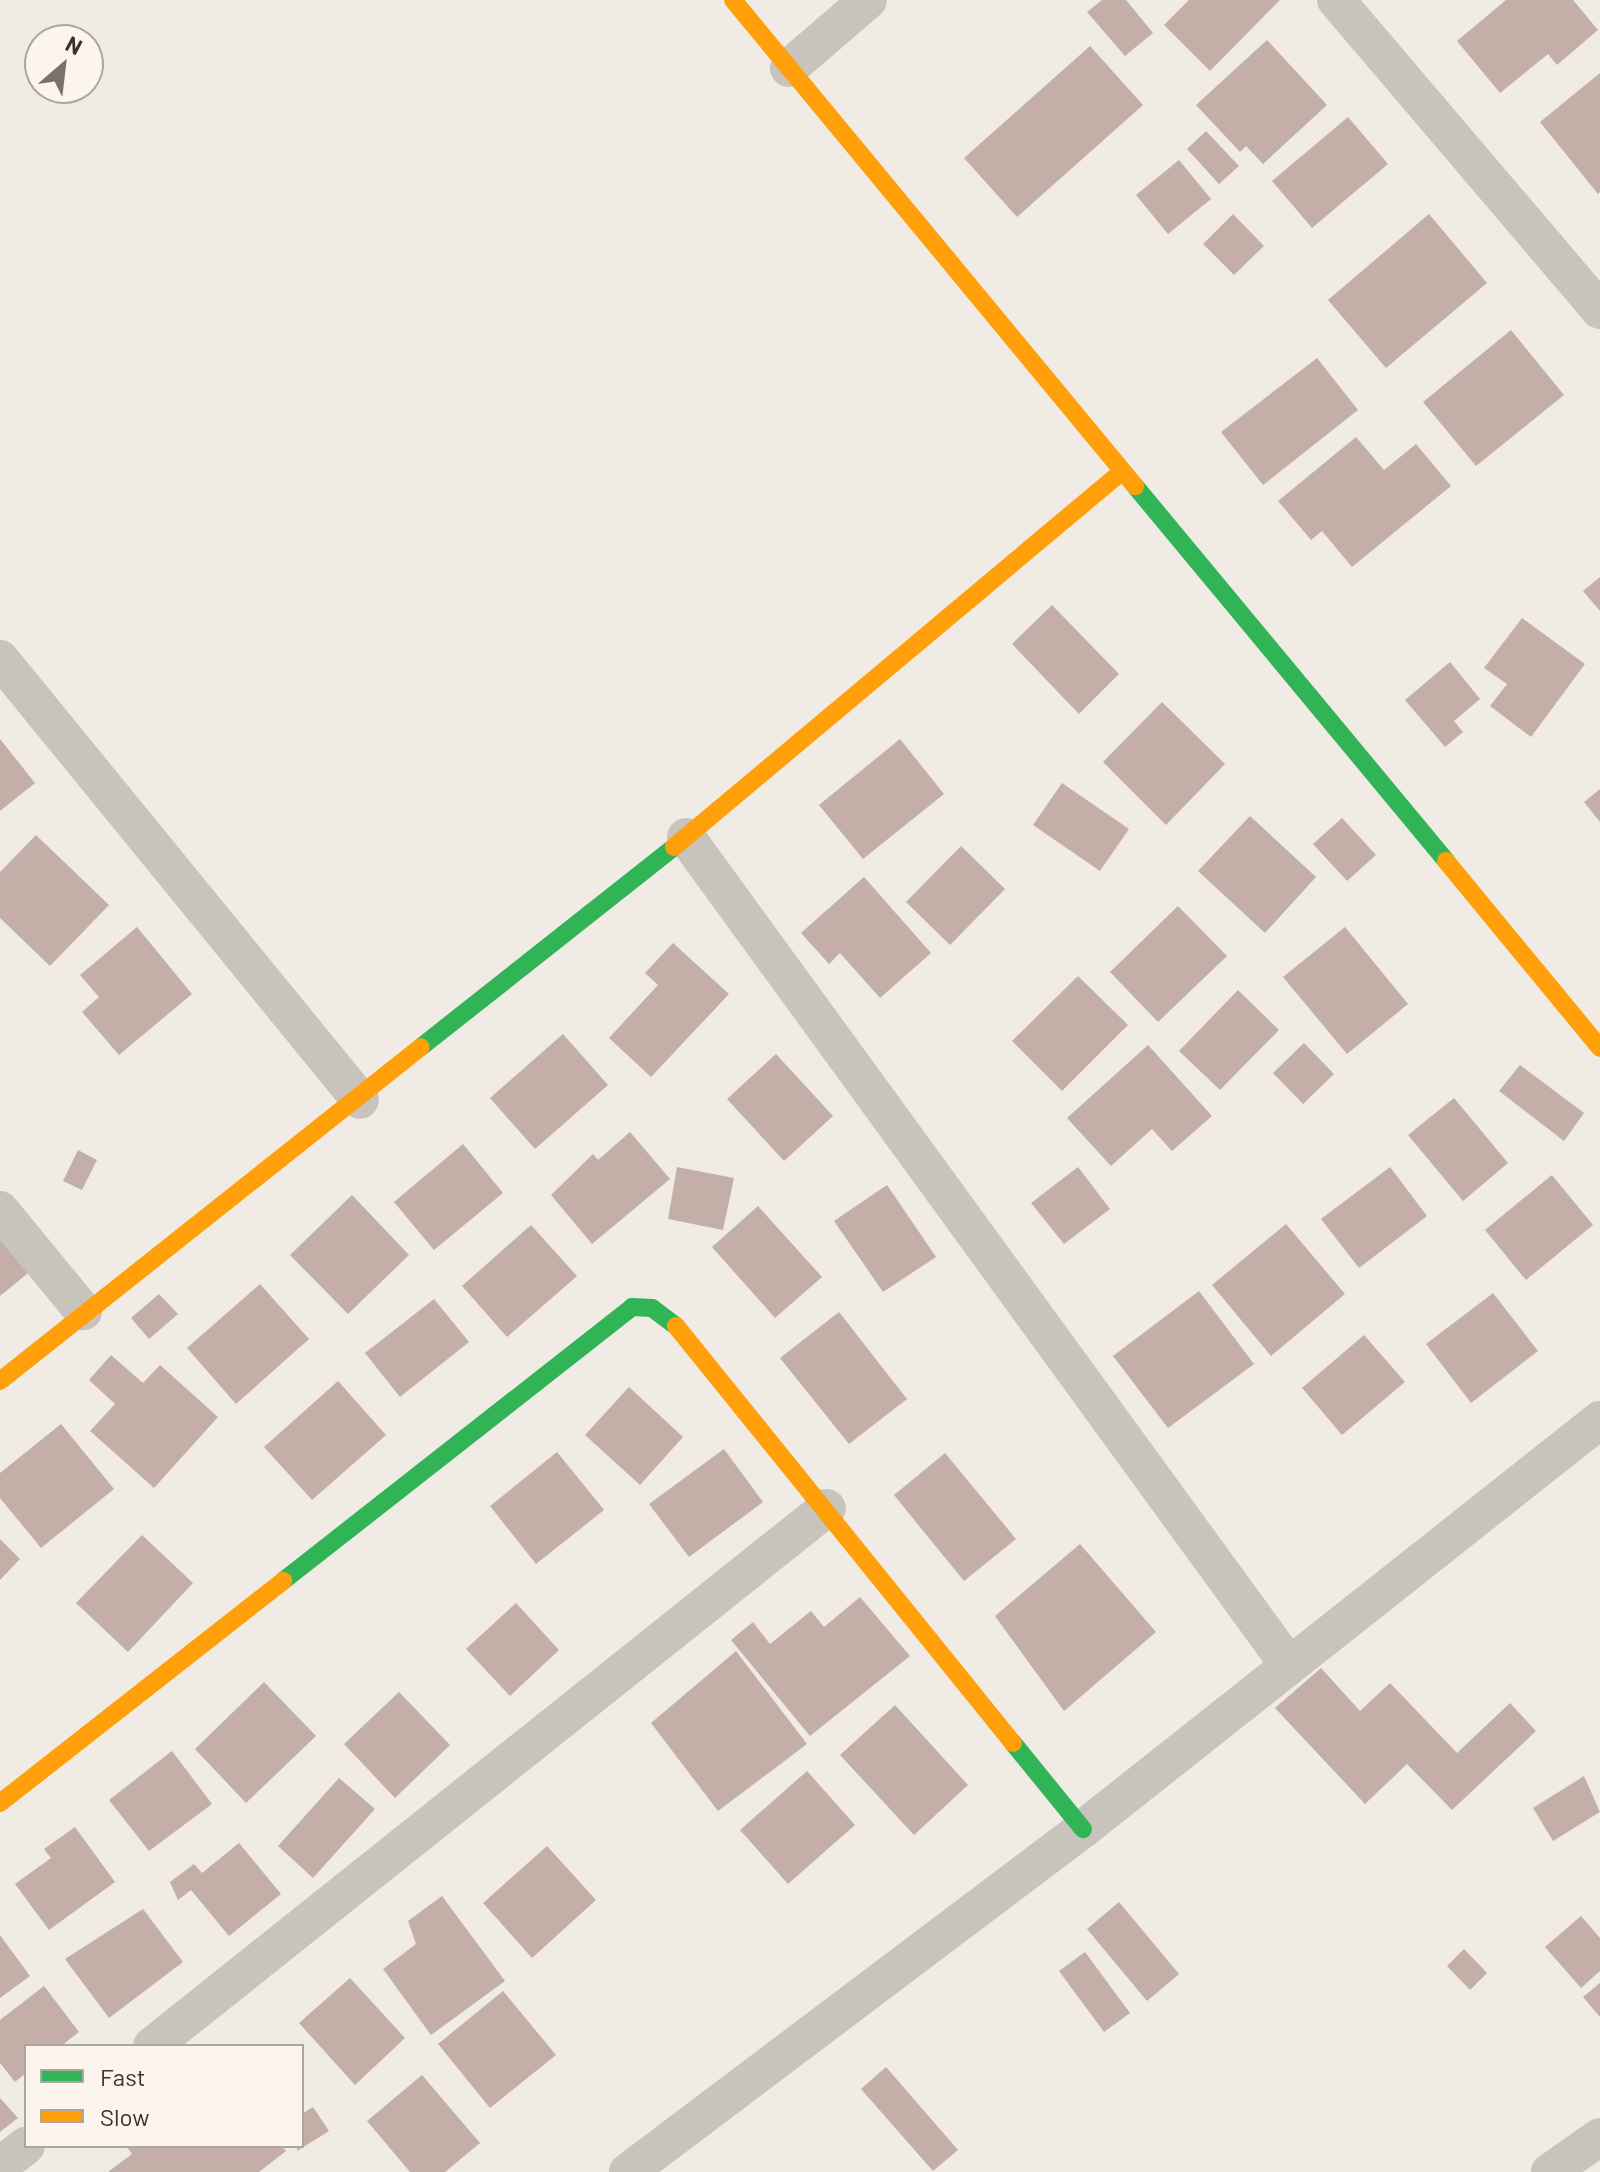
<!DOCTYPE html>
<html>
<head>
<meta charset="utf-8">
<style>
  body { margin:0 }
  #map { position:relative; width:1600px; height:2172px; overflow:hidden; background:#f0ebe5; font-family:Barlow,sans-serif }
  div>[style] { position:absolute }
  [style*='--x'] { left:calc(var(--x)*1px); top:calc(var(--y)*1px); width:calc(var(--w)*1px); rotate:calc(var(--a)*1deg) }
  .building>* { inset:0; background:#c3afa7 }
  .street>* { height:38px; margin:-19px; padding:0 19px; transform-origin:19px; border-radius:19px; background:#c9c3be }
  .fast>* { height:18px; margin:-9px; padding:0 9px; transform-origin:9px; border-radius:9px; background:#30b455 }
  .slow>* { height:18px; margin:-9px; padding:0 9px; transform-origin:9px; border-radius:9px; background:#ff9f0a }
  span { translate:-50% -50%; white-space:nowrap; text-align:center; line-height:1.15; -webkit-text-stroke:7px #fbf5ee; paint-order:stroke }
  .legend { position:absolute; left:24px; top:2044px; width:280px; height:104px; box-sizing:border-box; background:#fbf5ee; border:2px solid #aea6a0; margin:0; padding:10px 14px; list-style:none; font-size:24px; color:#3b302b }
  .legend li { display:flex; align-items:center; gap:16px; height:40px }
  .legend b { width:40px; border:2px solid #aea6a0 }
  .north { position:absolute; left:24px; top:24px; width:80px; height:80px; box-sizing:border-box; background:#fbf5ee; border:2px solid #aea6a0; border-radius:50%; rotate:28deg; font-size:22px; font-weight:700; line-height:32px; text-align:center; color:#3b302b }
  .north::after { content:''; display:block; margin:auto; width:28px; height:36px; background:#7a716c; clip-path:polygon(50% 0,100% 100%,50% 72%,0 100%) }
</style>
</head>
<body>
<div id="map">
  <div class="building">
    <div style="clip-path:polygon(1102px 0,1126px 0,1153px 33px,1125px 56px,1087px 12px)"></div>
    <div style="clip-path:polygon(1189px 0,1280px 0,1210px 71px,1164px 25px)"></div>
    <div style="clip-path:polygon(1506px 0,1573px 0,1598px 30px,1557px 65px,1548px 54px,1500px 93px,1457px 41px)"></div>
    <div style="clip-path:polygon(1267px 40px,1327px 105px,1263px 164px,1246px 146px,1240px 152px,1196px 105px)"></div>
    <div style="clip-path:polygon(1090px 46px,1143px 105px,1017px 217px,964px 158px)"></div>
    <div style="clip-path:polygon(1600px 73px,1600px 192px,1598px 194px,1540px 122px)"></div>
    <div style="clip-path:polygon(1348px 117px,1388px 164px,1312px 228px,1272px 181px)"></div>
    <div style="clip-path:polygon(1206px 131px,1239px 166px,1219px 184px,1187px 149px)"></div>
    <div style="clip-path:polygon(1179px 160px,1211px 199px,1168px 234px,1136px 195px)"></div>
    <div style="clip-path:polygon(1233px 214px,1264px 246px,1234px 275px,1203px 244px)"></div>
    <div style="clip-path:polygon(1429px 214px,1487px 283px,1386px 368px,1328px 300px)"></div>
    <div style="clip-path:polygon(1511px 330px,1564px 395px,1476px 466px,1423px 402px)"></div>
    <div style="clip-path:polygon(1317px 358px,1358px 410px,1263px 485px,1221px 432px)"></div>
    <div style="clip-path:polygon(1356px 437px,1384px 470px,1416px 444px,1451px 486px,1352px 567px,1322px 531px,1311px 540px,1278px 501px)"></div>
    <div style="clip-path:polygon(1600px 577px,1600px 611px,1583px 591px)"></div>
    <div style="clip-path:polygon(1052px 605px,1119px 674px,1079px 714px,1012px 644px)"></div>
    <div style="clip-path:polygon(1522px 618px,1585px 664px,1531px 737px,1490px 706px,1507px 684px,1484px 668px)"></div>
    <div style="clip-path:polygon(1450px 662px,1480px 699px,1454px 721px,1463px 732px,1445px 747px,1405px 700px)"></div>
    <div style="clip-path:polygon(1162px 702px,1225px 764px,1166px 825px,1103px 762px)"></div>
    <div style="clip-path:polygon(0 739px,35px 783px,0 811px)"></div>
    <div style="clip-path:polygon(900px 739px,944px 794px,863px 859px,819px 805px)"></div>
    <div style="clip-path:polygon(1062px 783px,1129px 829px,1100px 871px,1033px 825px)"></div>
    <div style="clip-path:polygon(1600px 789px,1600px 822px,1584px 802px)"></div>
    <div style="clip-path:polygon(1250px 816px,1316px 877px,1265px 933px,1198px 871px)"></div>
    <div style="clip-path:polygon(1342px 818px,1376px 855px,1347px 881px,1313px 844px)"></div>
    <div style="clip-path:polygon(36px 835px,109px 905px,50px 966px,0 918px,0 872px)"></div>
    <div style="clip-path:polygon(961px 846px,1005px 889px,950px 945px,906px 902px)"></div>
    <div style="clip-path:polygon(864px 877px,931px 953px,880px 998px,840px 953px,829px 964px,801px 933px)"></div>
    <div style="clip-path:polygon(1178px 906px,1227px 956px,1158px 1022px,1110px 972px)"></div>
    <div style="clip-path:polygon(137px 927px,192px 994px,119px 1055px,82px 1012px,99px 997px,80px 975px)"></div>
    <div style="clip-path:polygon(1345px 927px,1408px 1004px,1347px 1054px,1283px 977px)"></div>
    <div style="clip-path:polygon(673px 943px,729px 994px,651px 1077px,609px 1038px,658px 985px,645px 973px)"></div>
    <div style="clip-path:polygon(1078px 976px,1128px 1025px,1062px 1091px,1012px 1041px)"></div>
    <div style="clip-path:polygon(1238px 990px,1279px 1030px,1220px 1090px,1179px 1051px)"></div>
    <div style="clip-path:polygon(563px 1034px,608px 1085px,535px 1149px,490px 1098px)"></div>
    <div style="clip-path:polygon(1304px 1043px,1334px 1074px,1303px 1104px,1273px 1073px)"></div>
    <div style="clip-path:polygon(1148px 1045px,1212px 1116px,1172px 1151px,1152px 1129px,1111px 1166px,1067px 1118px)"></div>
    <div style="clip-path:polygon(776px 1054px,833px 1116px,784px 1161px,727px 1099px)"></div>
    <div style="clip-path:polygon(1520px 1065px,1584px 1113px,1564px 1141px,1499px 1091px)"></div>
    <div style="clip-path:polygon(1454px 1098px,1508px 1163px,1463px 1201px,1408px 1135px)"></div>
    <div style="clip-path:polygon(630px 1132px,670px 1179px,592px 1244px,551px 1195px,593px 1154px,598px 1160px)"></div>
    <div style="clip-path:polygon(463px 1144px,503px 1193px,434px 1250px,394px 1202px)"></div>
    <div style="clip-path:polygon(78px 1150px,97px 1160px,82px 1190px,63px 1181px)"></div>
    <div style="clip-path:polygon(677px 1167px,734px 1178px,723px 1230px,668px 1219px)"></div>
    <div style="clip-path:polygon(1078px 1167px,1110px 1209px,1064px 1244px,1031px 1203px)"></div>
    <div style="clip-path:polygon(1390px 1167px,1427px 1216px,1359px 1268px,1321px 1219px)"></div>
    <div style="clip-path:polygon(1552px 1175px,1593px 1225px,1526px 1280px,1485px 1230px)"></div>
    <div style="clip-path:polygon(887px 1185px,936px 1257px,883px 1292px,834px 1221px)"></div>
    <div style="clip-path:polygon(352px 1195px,409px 1255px,348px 1314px,290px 1255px)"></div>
    <div style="clip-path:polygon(758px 1206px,822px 1277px,775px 1318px,712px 1247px)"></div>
    <div style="clip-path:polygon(1286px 1224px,1345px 1294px,1271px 1356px,1212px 1285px)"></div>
    <div style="clip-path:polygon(531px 1225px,577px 1276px,507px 1337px,462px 1286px)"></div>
    <div style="clip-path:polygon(0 1229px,33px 1269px,0 1296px)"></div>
    <div style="clip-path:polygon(260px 1284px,309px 1339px,236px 1404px,187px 1348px)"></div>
    <div style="clip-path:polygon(1199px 1291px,1254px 1364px,1168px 1428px,1113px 1356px)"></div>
    <div style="clip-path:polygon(1493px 1293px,1538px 1351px,1471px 1403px,1426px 1344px)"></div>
    <div style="clip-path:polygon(159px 1294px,178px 1314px,149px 1339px,131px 1318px)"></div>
    <div style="clip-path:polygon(434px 1299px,469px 1342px,400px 1397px,365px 1353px)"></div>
    <div style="clip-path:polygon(839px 1312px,907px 1399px,849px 1444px,780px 1358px)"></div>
    <div style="clip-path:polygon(1364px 1335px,1405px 1382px,1342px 1435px,1302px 1388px)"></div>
    <div style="clip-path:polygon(111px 1355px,143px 1383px,160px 1365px,218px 1417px,154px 1488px,90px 1431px,115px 1404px,89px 1380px)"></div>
    <div style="clip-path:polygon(338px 1381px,386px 1435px,312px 1500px,264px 1447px)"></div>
    <div style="clip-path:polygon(629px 1387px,683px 1437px,640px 1485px,585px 1435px)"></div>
    <div style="clip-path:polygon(61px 1424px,114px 1489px,41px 1548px,0 1498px,0 1473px)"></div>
    <div style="clip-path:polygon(724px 1449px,763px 1502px,689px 1557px,649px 1504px)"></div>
    <div style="clip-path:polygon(557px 1452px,604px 1510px,536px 1564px,490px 1506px)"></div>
    <div style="clip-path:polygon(945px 1453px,1016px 1539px,964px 1581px,894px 1495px)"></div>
    <div style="clip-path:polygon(142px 1535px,193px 1583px,128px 1652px,76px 1603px)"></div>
    <div style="clip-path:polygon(0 1539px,20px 1559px,0 1580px)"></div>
    <div style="clip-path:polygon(1080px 1544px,1156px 1632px,1064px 1711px,995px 1616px)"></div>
    <div style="clip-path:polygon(860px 1597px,910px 1656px,810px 1736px,731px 1640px,753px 1622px,770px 1644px,811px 1611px,824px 1627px)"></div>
    <div style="clip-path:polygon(516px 1603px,559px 1650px,510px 1696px,466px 1649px)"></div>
    <div style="clip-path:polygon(736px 1651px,807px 1744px,718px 1811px,651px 1723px)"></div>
    <div style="clip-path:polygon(1321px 1668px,1360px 1711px,1390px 1683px,1457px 1753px,1510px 1703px,1536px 1731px,1452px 1810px,1407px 1764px,1365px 1804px,1275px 1708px)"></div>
    <div style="clip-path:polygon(264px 1682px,316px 1736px,246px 1803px,195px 1749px)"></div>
    <div style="clip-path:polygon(399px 1692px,450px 1745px,395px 1798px,344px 1744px)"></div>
    <div style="clip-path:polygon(895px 1705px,968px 1785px,914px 1835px,840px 1755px)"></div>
    <div style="clip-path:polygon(172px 1751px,212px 1804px,149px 1851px,109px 1800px)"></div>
    <div style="clip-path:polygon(807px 1771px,855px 1825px,788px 1884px,740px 1830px)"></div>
    <div style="clip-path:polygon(1584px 1776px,1600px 1812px,1553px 1841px,1533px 1808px)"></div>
    <div style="clip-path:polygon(339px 1778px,375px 1809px,313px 1878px,278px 1846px)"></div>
    <div style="clip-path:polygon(75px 1827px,115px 1882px,49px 1930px,15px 1884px,51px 1858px,44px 1849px)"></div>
    <div style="clip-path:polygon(239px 1843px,281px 1894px,229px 1936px,191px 1890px,178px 1900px,170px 1882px,194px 1864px,202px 1873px)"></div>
    <div style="clip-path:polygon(547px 1846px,596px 1900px,532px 1958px,483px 1903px)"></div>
    <div style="clip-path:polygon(442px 1896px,505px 1981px,431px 2035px,383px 1969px,416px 1944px,408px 1921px)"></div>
    <div style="clip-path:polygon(1119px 1902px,1179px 1974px,1147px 2001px,1087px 1929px)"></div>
    <div style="clip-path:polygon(143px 1909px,183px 1962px,109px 2018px,65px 1959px)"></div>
    <div style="clip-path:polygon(1581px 1916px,1600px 1938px,1600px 1971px,1581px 1988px,1545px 1947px)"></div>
    <div style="clip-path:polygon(0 1935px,30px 1976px,0 1998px)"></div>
    <div style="clip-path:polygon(1464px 1949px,1487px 1973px,1470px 1990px,1447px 1966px)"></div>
    <div style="clip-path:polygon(1085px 1952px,1130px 2013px,1104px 2032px,1059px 1971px)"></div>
    <div style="clip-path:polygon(350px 1978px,405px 2038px,355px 2085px,299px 2023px)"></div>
    <div style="clip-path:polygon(1600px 1983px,1600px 2017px,1583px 1997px)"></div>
    <div style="clip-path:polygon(44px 1986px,79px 2032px,61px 2046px,26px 2046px,26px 2073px,15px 2082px,0 2063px,0 2020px)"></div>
    <div style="clip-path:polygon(503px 1991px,556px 2055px,490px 2108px,438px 2044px)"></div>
    <div style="clip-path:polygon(886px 2067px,958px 2150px,933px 2171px,861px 2089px)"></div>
    <div style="clip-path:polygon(422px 2075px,480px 2143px,445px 2172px,410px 2172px,367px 2121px)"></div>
    <div style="clip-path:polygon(0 2098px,18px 2118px,0 2132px)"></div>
    <div style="clip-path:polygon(313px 2107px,329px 2131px,297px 2151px,302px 2114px)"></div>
    <div style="clip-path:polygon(126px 2146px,282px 2146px,286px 2151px,259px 2172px,108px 2172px,132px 2154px)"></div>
  </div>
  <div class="street">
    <div style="--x:1336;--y:0;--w:407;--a:49.6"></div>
    <div style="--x:789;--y:68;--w:104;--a:-40.7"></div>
    <div style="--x:0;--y:659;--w:569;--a:50.77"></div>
    <div style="--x:686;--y:837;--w:1023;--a:53.95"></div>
    <div style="--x:0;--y:1210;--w:131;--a:50.6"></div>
    <div style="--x:152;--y:2046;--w:863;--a:-38.56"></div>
    <div style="--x:0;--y:2166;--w:33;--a:-38"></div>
    <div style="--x:628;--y:2172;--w:570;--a:-37.01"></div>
    <div style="--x:1083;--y:1829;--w:659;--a:-38.35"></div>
    <div style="--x:1550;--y:2172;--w:61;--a:-35"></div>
  </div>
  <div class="fast">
    <div style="--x:1135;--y:486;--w:487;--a:50.3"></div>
    <div style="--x:421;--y:1047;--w:323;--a:-38.3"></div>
    <div style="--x:283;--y:1581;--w:444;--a:-38.1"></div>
    <div style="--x:632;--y:1307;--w:20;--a:3"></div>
    <div style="--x:652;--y:1308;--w:30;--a:37"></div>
    <div style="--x:1013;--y:1743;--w:111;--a:50.9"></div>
  </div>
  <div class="slow">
    <div style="--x:733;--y:0;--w:631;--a:50.4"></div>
    <div style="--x:674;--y:847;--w:581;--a:-39.97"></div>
    <div style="--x:1446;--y:861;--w:242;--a:50.5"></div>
    <div style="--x:676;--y:1326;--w:536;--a:51.06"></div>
    <div style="--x:0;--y:1381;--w:537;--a:-38.43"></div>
    <div style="--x:0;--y:1803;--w:360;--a:-38.1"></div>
  </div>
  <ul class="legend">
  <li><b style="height:10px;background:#30b455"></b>Fast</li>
  <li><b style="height:10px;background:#ff9f0a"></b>Slow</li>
  </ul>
  <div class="north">N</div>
</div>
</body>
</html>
